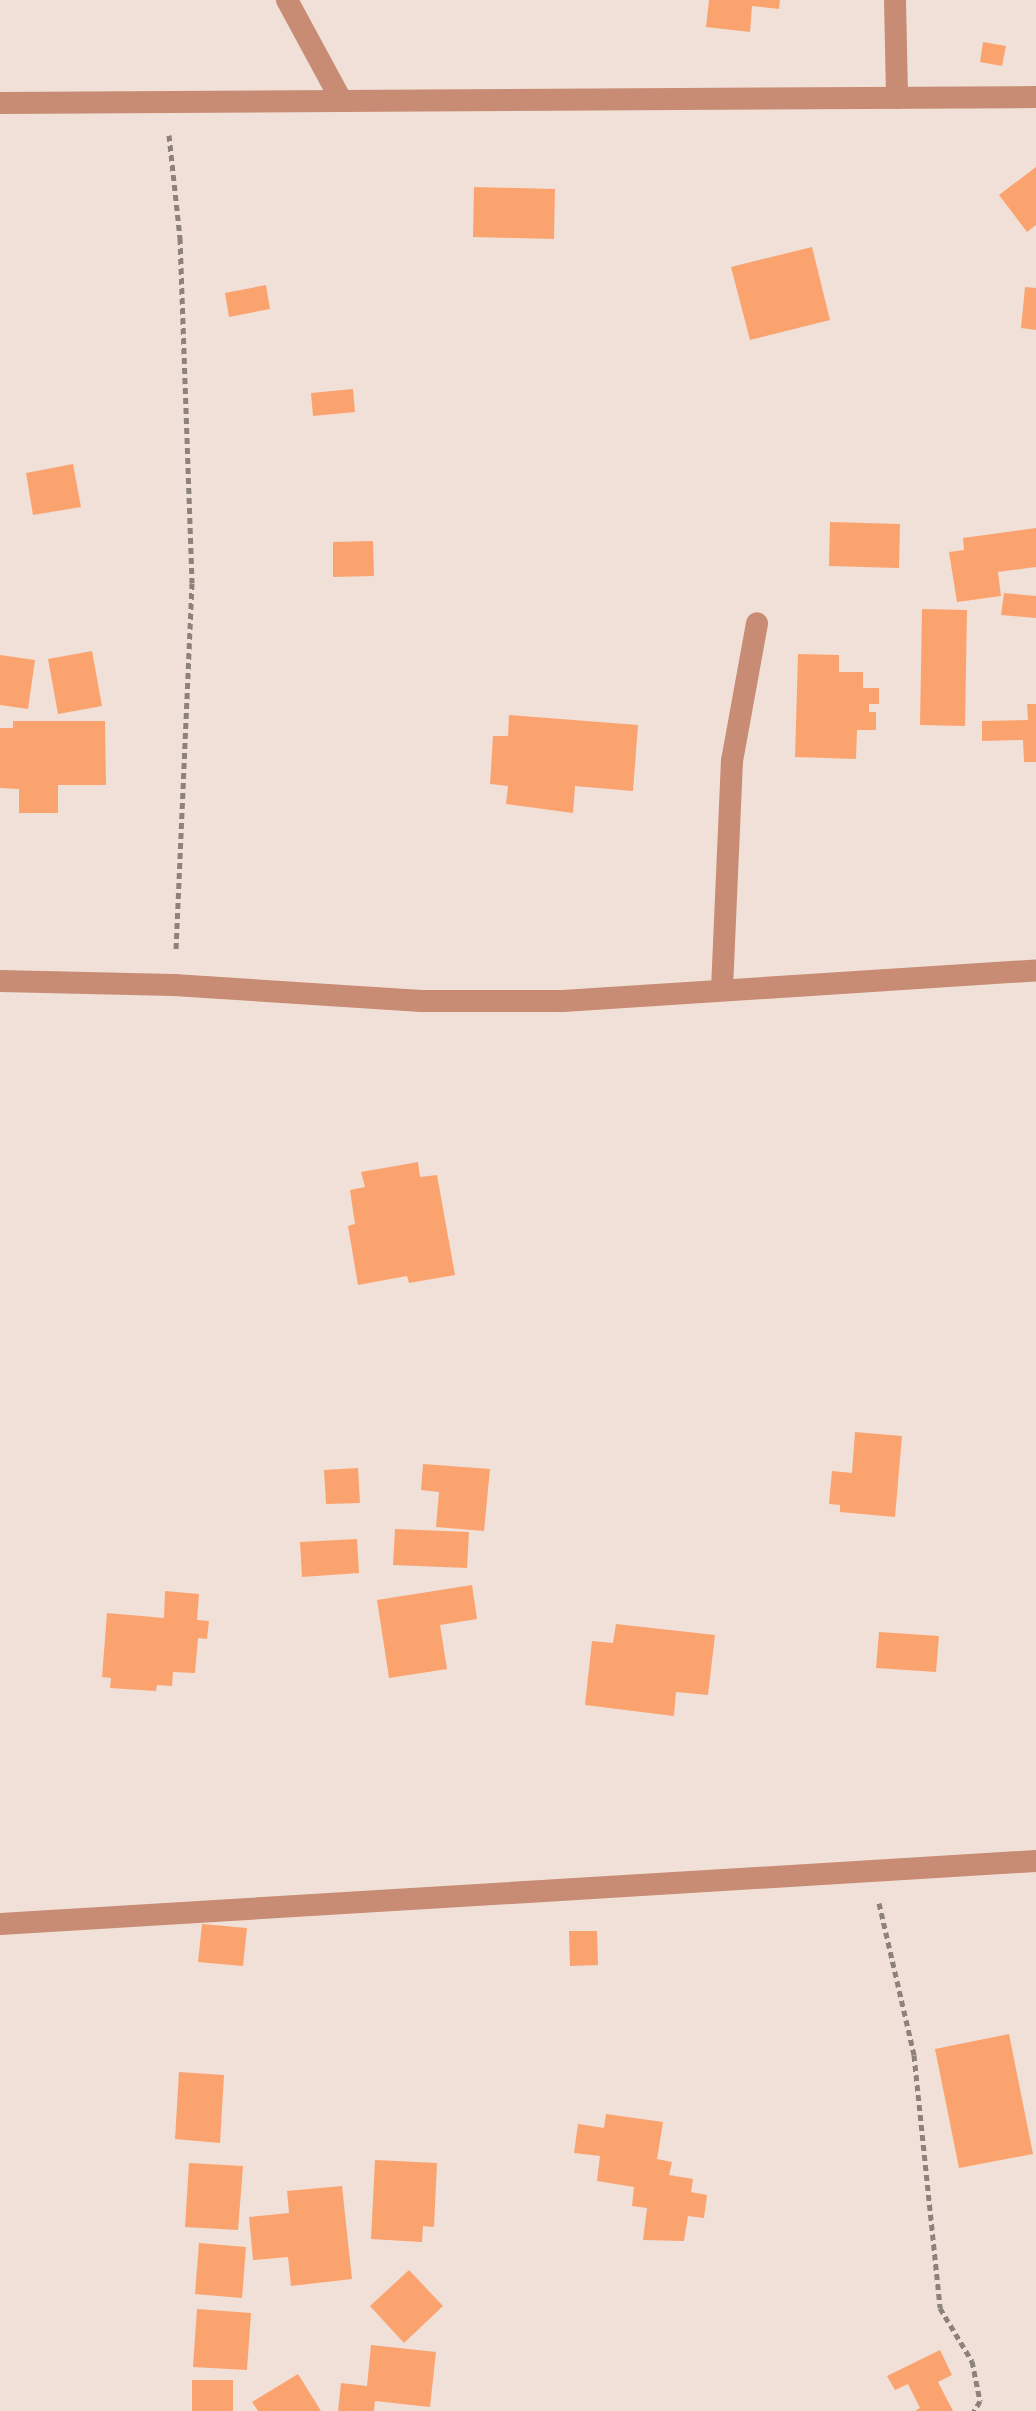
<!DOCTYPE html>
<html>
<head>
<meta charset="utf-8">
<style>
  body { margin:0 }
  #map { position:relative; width:1036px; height:2411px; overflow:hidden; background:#f0e0d8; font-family:Overpass,sans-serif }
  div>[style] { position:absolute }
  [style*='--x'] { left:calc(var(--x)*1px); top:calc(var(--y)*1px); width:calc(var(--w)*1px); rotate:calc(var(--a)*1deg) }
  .building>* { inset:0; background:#fba36f }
  .path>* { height:5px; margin-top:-2.5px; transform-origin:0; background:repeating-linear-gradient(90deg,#8c817b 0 6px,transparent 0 10px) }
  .minor>* { height:22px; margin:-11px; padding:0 11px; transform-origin:11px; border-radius:11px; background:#c88b73 }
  span { translate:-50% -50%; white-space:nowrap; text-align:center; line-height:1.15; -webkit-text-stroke:8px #fff; paint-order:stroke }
</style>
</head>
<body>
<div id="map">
  <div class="building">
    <div style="clip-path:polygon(709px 0,780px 0,779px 9px,752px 6px,750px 32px,706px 27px)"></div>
    <div style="clip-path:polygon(983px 42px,1006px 46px,1002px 66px,980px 62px)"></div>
    <div style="clip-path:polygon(1036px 167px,1036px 225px,1027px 232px,999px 195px)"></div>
    <div style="clip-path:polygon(474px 187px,555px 189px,554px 239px,473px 237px)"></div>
    <div style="clip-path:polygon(812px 247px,830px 320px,750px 340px,731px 267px)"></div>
    <div style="clip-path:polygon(266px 285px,270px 309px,229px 317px,225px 293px)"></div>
    <div style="clip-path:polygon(1025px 287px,1036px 288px,1036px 330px,1021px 328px)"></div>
    <div style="clip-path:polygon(353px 389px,355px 412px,313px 416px,311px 393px)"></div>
    <div style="clip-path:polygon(73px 464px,81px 507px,33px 515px,26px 473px)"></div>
    <div style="clip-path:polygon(830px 522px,900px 524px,899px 568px,829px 566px)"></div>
    <div style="clip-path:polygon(1036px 528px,1036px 567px,998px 572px,1001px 596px,957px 602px,949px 552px,964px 550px,963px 538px)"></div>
    <div style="clip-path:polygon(373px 541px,374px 576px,333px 577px,333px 542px)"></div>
    <div style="clip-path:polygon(1004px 593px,1036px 596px,1036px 618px,1001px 615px)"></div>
    <div style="clip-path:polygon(922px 609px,967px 610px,965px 726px,920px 725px)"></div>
    <div style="clip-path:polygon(92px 651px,102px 706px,58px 714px,48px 659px)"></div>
    <div style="clip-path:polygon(798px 654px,839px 655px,839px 672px,863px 672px,863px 688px,879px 688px,879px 704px,869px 704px,869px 712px,876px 712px,876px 730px,857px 730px,856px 759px,795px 757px)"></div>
    <div style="clip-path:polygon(0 655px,35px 660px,28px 709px,0 705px)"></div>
    <div style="clip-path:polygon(1027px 704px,1036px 704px,1036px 762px,1024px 762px,1023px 740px,982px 741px,982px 721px,1028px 720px)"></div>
    <div style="clip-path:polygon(509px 715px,638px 725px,633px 791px,575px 786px,573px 813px,506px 804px,508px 786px,490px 784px,493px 736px,508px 736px)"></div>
    <div style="clip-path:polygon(13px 721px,105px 721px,106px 785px,58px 785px,58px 813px,19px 813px,19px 789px,0 788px,0 728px,13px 728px)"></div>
    <div style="clip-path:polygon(418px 1162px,420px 1177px,437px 1175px,455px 1275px,409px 1283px,407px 1276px,358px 1285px,348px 1226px,355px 1224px,350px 1190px,365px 1187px,361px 1172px)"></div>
    <div style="clip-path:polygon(855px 1432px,902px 1436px,895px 1517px,840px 1512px,840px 1505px,829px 1504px,832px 1471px,852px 1473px)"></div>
    <div style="clip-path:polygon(423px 1464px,490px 1469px,484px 1531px,436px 1527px,439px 1492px,421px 1490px)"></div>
    <div style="clip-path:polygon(358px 1468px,360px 1503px,326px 1504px,324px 1470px)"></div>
    <div style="clip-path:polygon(395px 1529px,469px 1532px,467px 1568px,393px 1565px)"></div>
    <div style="clip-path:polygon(357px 1539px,359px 1573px,302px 1577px,300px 1542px)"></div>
    <div style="clip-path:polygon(472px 1585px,477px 1619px,440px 1625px,447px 1669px,389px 1678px,377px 1600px)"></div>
    <div style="clip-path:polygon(165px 1591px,199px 1594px,197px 1620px,209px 1621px,207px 1639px,198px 1638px,195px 1673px,173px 1672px,172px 1686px,157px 1685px,156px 1691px,110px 1688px,111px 1678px,102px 1677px,107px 1613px,164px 1618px)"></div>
    <div style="clip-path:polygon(616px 1624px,715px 1635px,708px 1695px,676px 1692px,674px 1716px,585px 1705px,592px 1641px,613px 1643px)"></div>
    <div style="clip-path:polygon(879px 1632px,939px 1636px,936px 1672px,876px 1668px)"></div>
    <div style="clip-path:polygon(202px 1924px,247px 1928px,243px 1966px,198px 1962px)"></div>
    <div style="clip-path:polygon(569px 1931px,597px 1931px,598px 1965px,570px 1966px)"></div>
    <div style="clip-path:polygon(1009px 2034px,1033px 2154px,959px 2168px,935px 2049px)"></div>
    <div style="clip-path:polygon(179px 2072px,224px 2075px,220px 2143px,175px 2139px)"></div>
    <div style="clip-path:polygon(606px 2114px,663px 2122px,657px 2159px,672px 2162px,669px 2175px,693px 2179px,691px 2192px,707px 2195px,704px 2218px,688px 2216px,684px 2241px,643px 2240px,647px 2208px,632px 2206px,634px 2187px,597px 2181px,600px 2156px,574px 2153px,578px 2124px,604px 2128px)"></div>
    <div style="clip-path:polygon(375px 2160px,437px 2163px,434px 2227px,423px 2226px,422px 2242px,371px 2239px)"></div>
    <div style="clip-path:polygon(189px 2163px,243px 2166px,238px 2230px,185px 2227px)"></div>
    <div style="clip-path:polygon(342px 2186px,352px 2279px,291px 2286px,288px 2257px,253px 2260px,249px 2217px,289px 2213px,287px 2191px)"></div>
    <div style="clip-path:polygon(199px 2243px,246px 2247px,242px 2298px,195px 2294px)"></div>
    <div style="clip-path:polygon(409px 2270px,443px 2306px,404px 2343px,370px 2306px)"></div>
    <div style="clip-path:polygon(197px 2309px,251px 2313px,247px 2370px,193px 2367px)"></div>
    <div style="clip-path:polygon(371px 2345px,436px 2352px,430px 2407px,375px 2401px,374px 2411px,338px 2411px,341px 2383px,367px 2386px)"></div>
    <div style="clip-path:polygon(940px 2350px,952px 2375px,938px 2382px,953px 2411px,915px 2411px,920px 2408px,908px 2384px,895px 2390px,887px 2376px)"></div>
    <div style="clip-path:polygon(298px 2374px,321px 2411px,258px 2411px,252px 2402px)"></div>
    <div style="clip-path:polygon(192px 2380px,233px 2380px,233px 2411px,192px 2411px)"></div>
  </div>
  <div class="path">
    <div style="--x:169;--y:135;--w:104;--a:83.9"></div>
    <div style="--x:180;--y:238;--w:345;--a:88"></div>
    <div style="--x:192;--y:583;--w:369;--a:92.5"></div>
    <div style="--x:879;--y:1903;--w:156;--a:77"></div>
    <div style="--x:914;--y:2055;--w:254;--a:84.1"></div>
    <div style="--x:940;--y:2308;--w:62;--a:58.9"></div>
    <div style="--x:972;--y:2361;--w:41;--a:78.7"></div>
    <div style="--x:980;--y:2401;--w:12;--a:121"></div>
  </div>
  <div class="minor">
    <div style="--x:287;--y:0;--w:114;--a:61.6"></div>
    <div style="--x:895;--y:0;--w:98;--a:88.8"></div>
    <div style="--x:0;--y:103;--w:1036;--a:-0.33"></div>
    <div style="--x:0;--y:981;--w:174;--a:1.3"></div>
    <div style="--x:174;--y:985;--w:248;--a:3.7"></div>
    <div style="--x:421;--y:1001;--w:142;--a:0"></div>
    <div style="--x:563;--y:1001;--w:474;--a:-3.7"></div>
    <div style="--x:722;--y:989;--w:228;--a:-87.5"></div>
    <div style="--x:732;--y:761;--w:140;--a:-79.7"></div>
    <div style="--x:0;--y:1924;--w:1038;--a:-3.48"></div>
  </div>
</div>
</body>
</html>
